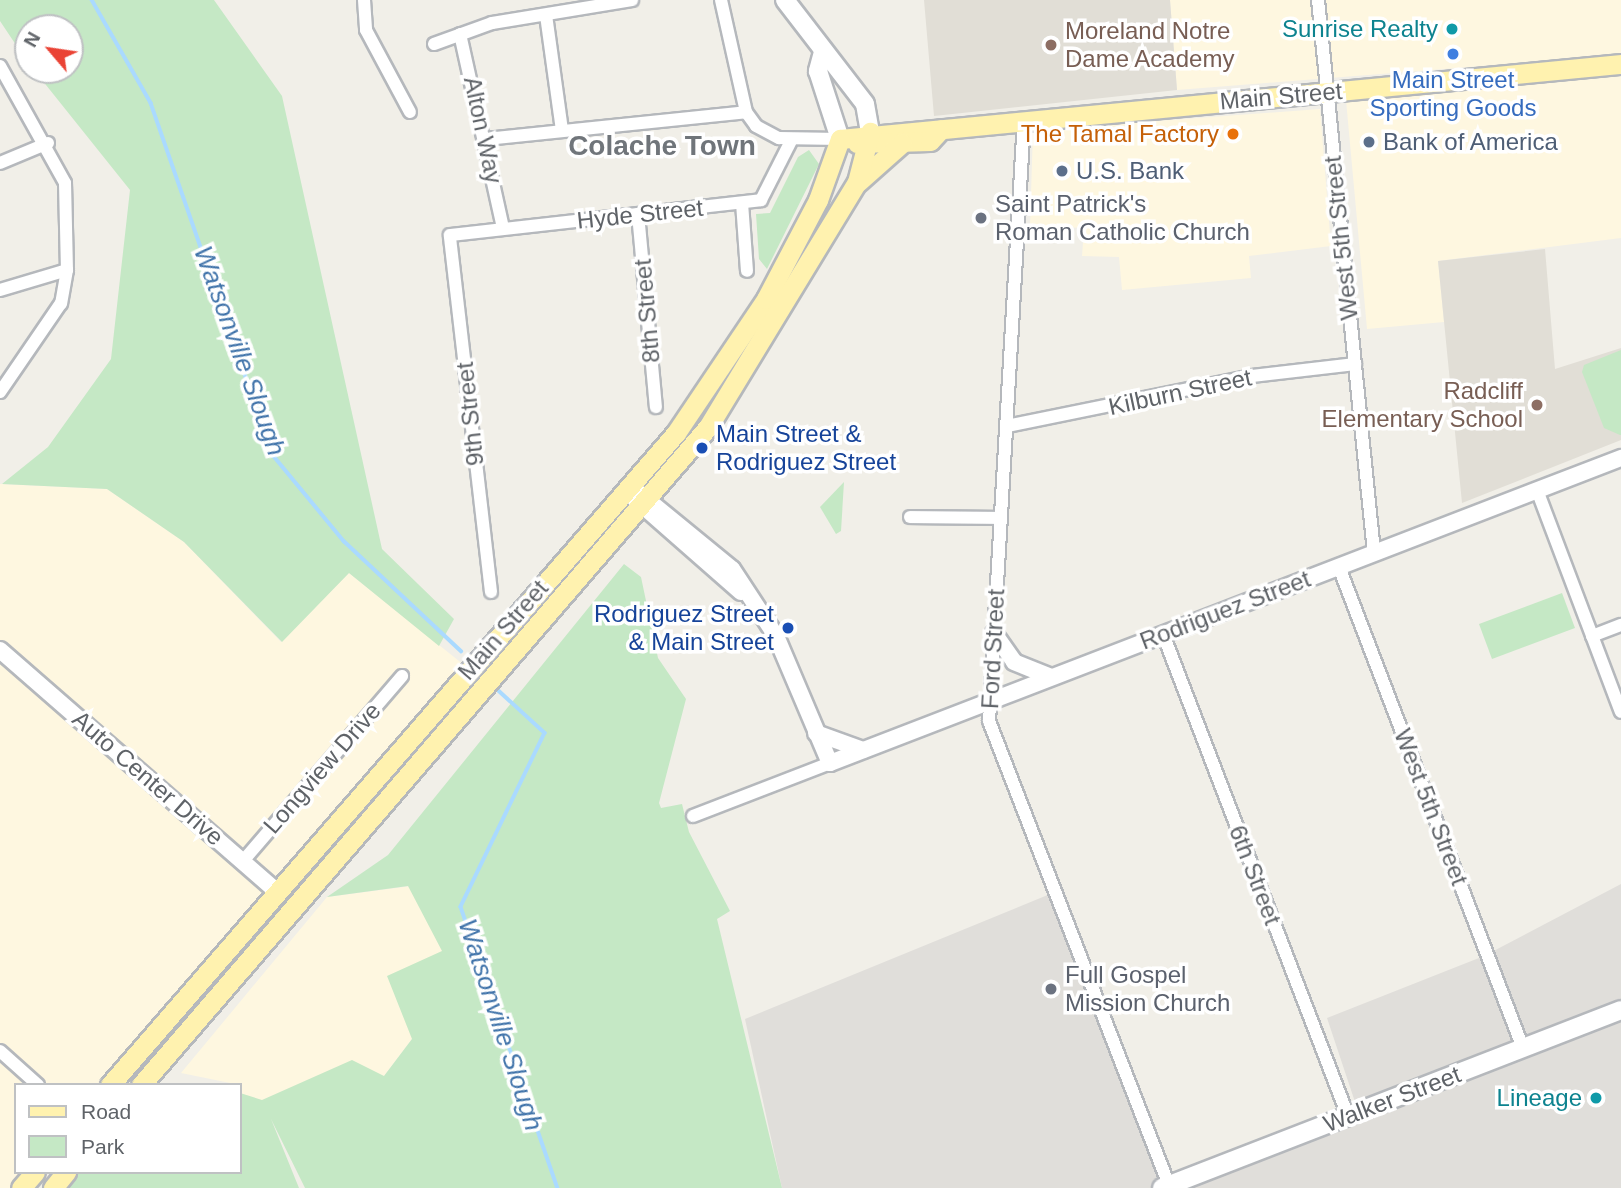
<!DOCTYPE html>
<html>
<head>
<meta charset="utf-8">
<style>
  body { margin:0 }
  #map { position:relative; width:1621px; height:1188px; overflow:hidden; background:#f1efe8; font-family:Arial,sans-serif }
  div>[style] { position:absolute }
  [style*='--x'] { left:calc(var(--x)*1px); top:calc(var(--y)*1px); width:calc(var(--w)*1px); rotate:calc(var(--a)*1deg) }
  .commercial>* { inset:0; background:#fef7e0 }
  .industrial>* { inset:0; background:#e0deda }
  .education>* { inset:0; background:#e1ded6 }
  .green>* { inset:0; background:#c5e8c5 }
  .stream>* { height:3.5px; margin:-1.75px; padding:0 1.75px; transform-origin:1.75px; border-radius:1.75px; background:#aadaff }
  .roads { filter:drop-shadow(2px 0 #b5b8bc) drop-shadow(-2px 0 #b5b8bc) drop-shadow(0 2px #b5b8bc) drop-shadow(0 -2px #b5b8bc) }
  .minor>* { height:12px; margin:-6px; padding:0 6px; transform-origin:6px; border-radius:6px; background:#fff }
  .tertiary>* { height:16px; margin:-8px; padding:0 8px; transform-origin:8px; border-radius:8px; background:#fff }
  .secondary>* { height:18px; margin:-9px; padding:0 9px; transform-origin:9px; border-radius:9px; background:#fff }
  .primary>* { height:19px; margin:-9.5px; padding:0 9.5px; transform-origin:9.5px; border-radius:9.5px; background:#fff2af }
  .dots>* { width:19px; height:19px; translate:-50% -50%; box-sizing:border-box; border:4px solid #fff; border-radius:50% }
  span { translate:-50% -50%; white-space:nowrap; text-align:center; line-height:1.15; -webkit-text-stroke:7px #fff; paint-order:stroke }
  .culture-label { font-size:24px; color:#0d838f }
  .right { translate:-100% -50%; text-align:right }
  .education-label { font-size:24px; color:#785e54 }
  .left { translate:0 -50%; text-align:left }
  .shop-label { font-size:24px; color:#366cbe }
  .street-label { font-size:24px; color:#5f6368 }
  .food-label { font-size:24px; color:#c56008 }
  .service-label { font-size:24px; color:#4e5e75 }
  .worship-label { font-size:24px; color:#5b616d }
  .transit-label { font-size:24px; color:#164399 }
  .water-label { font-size:26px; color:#4174aa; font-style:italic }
  .quarter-label { font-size:28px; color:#70757a; font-weight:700 }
  .legend { position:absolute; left:14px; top:1083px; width:228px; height:91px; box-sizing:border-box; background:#fff; border:2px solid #bfc1c3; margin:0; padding:9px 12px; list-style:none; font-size:21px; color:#5f6368 }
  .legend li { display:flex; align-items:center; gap:14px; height:35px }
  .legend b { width:35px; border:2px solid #bfc1c3 }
  .north { position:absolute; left:14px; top:14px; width:70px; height:70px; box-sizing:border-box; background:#fff; border:2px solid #bfc1c3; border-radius:50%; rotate:299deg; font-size:19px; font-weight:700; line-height:28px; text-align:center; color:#5f6368 }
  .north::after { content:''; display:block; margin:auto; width:24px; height:32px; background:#ea4335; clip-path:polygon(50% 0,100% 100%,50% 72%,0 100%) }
</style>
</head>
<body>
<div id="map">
  <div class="commercial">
    <div style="clip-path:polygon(1170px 0,1621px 0,1621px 55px,1177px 90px)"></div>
    <div style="clip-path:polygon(1621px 68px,1621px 238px,1438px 261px,1444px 322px,1367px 329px,1346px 100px)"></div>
    <div style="clip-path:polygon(1320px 109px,1331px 246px,1249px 256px,1251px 278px,1122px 290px,1119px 257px,1082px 256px,1084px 228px,1030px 226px,1033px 130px)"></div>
    <div style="clip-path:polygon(0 484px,107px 489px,184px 542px,281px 642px,349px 573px,464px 665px,100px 1085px,16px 1085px,16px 1172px,25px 1172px,12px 1188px,0 1188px)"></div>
    <div style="clip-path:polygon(419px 885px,443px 952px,412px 1039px,384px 1076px,262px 1101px,240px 1093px,240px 1085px,181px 1073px,327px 897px)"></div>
  </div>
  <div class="industrial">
    <div style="clip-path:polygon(1621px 884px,1621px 1188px,782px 1188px,745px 1019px,1055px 892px,1167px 1177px,1356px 1105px,1327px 1018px,1484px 956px)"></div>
  </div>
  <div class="education">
    <div style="clip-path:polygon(924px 0,1170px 0,1177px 90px,934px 116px)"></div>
    <div style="clip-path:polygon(1545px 249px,1555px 369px,1621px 348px,1621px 440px,1462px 503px,1438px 261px)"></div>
  </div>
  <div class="green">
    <div style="clip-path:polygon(0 0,214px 0,282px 96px,382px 549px,454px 619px,439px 646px,349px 573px,282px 642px,184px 542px,107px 489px,2px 484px,48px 447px,111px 359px,130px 190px,34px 70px,70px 70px,70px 28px,28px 28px,28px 63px,0 21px)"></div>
    <div style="clip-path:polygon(809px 150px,819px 164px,767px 269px,759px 259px,756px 214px,770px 213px,798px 157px)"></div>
    <div style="clip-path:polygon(1621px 350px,1621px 435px,1620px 435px,1604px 428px,1582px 372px,1584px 365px)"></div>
    <div style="clip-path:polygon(844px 482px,841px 531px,836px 534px,820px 507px)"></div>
    <div style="clip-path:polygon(624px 564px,641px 577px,658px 658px,686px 699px,659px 803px,661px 808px,682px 804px,689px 832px,730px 911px,717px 919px,782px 1188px,305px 1188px,271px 1119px,299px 1188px,57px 1188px,71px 1172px,240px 1172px,240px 1093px,262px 1100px,352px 1060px,384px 1076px,412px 1039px,387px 976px,442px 951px,408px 886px,327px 897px,388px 855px)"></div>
    <div style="clip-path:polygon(1562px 593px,1575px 628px,1492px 659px,1479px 624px)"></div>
  </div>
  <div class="stream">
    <div style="--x:92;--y:0;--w:119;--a:60.2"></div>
    <div style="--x:151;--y:103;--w:373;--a:70.9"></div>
    <div style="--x:273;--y:455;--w:112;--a:50.5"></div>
    <div style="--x:344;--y:541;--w:161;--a:43.2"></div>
    <div style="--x:497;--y:689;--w:65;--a:42.5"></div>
    <div style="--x:545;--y:733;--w:193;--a:115.8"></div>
    <div style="--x:461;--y:907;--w:297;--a:71"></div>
  </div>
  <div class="roads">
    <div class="minor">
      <div style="--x:364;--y:0;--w:30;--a:86"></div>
      <div style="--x:366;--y:30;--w:93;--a:61.8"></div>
      <div style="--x:721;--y:0;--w:115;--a:77.4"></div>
      <div style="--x:1318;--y:0;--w:555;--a:84.21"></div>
      <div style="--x:546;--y:15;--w:116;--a:82.1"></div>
      <div style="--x:460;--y:34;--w:199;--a:77.5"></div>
      <div style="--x:434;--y:44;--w:62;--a:-19.9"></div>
      <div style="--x:492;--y:23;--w:142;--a:-9.3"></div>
      <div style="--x:0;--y:66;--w:134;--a:60.9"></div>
      <div style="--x:65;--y:183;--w:87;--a:88.7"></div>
      <div style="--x:1024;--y:120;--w:602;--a:93.33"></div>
      <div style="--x:989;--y:721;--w:501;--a:68.81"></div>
      <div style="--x:486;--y:139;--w:261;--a:-5.9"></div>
      <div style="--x:746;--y:112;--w:17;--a:54"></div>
      <div style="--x:756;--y:126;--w:26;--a:28"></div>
      <div style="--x:779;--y:138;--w:61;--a:0.9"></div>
      <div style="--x:0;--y:163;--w:52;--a:-22.6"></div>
      <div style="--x:742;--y:203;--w:68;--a:85.8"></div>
      <div style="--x:638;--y:214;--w:194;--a:84.7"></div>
      <div style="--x:0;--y:290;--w:70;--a:-16.6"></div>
      <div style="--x:67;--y:270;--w:34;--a:100"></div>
      <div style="--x:61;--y:303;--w:108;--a:124.4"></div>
      <div style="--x:1007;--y:426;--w:250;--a:-11.5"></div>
      <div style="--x:1252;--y:376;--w:104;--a:-6.6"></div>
      <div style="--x:1537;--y:490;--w:237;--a:69.3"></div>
      <div style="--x:910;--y:517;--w:91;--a:0.6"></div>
      <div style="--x:1339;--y:567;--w:515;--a:69.07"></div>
      <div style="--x:491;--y:592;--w:359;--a:-96.6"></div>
      <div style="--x:450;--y:235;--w:313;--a:-6.4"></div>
      <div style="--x:761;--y:200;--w:68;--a:-63.1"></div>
      <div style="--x:1163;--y:634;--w:516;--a:69"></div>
      <div style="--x:1592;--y:636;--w:31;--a:-21"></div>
      <div style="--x:693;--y:816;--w:147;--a:-21.1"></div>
      <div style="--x:243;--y:861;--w:244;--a:-49.3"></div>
      <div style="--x:0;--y:1051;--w:51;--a:41.8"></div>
    </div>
    <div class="tertiary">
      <div style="--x:639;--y:493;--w:120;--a:39.3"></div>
      <div style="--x:732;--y:569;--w:80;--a:56.7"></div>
      <div style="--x:776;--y:636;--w:138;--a:67"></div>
      <div style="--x:830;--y:763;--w:848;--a:-21.09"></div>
      <div style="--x:635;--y:499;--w:141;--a:41.3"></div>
      <div style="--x:994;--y:633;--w:35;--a:55"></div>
      <div style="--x:1014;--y:662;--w:40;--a:22"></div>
      <div style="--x:0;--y:650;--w:366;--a:41.1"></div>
      <div style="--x:816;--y:733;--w:50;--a:19.9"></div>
    </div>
    <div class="secondary">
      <div style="--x:785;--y:0;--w:131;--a:52.4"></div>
      <div style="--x:865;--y:104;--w:28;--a:80"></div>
      <div style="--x:823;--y:52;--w:20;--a:105"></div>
      <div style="--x:818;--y:71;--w:71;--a:72.1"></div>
      <div style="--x:1162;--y:1188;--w:492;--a:-21.2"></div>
    </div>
    <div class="primary">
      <div style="--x:840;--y:139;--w:785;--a:-5.49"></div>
      <div style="--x:857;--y:143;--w:73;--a:-1.6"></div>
      <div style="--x:930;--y:141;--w:16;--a:-47"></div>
      <div style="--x:858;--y:182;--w:59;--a:-41.6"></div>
      <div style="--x:110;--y:1085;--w:863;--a:-49.04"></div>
      <div style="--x:676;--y:433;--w:161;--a:-56.1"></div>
      <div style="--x:766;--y:299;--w:112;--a:-62.3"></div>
      <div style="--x:818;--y:200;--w:65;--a:-70.2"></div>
      <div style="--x:141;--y:1085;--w:869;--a:-49.25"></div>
      <div style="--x:708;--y:427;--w:287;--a:-58.7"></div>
      <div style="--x:857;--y:182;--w:52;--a:-75.4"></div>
      <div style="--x:21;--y:1188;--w:21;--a:-49"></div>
      <div style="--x:53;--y:1188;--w:21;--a:-51"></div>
    </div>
  </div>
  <div class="dots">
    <div style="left:1452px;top:29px;background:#0f9aa8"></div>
    <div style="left:1051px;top:45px;background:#8d6e63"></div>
    <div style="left:1453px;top:54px;background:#3f7fe0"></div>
    <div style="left:1233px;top:134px;background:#e8710a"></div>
    <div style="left:1369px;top:142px;background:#5c6f8a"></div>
    <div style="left:1062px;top:171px;background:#5c6f8a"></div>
    <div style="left:981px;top:218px;background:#6b7280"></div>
    <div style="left:1537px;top:405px;background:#8d6e63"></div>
    <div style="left:702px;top:448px;background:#1a4fb4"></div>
    <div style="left:788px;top:628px;background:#1a4fb4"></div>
    <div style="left:1051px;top:989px;background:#6b7280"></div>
    <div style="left:1596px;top:1098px;background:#0f9aa8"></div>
  </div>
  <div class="culture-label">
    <span class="right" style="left:1438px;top:29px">Sunrise Realty</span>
    <span class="right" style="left:1582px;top:1098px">Lineage</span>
  </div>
  <div class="education-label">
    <span class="left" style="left:1065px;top:45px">Moreland Notre<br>Dame Academy</span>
    <span class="right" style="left:1523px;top:405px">Radcliff<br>Elementary School</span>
  </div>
  <div class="shop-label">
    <span style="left:1453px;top:94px">Main Street<br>Sporting Goods</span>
  </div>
  <div class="street-label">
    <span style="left:1281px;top:96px;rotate:-5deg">Main Street</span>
    <span style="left:483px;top:130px;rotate:78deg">Alton Way</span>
    <span style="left:640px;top:214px;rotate:-6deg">Hyde Street</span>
    <span style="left:1341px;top:238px;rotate:-96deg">West 5th Street</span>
    <span style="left:647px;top:311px;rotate:-95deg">8th Street</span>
    <span style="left:1180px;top:392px;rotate:-12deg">Kilburn Street</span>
    <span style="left:470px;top:414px;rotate:-96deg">9th Street</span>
    <span style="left:1225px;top:610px;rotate:-21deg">Rodriguez Street</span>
    <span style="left:503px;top:630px;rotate:-49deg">Main Street</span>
    <span style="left:993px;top:649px;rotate:-87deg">Ford Street</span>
    <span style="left:322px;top:768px;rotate:-49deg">Longview Drive</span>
    <span style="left:148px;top:778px;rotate:41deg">Auto Center Drive</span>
    <span style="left:1431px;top:807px;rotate:69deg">West 5th Street</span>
    <span style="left:1255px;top:875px;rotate:69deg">6th Street</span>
    <span style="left:1392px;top:1099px;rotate:-21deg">Walker Street</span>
  </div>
  <div class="food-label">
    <span class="right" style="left:1219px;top:134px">The Tamal Factory</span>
  </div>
  <div class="service-label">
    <span class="left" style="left:1383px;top:142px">Bank of America</span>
    <span class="left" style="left:1076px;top:171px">U.S. Bank</span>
  </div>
  <div class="worship-label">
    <span class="left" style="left:995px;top:218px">Saint Patrick's<br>Roman Catholic Church</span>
    <span class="left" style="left:1065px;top:989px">Full Gospel<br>Mission Church</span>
  </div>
  <div class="transit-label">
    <span class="left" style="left:716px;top:448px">Main Street &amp;<br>Rodriguez Street</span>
    <span class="right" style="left:774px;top:628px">Rodriguez Street<br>&amp; Main Street</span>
  </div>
  <div class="water-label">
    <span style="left:239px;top:351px;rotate:70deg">Watsonville Slough</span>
    <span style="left:500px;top:1025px;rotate:72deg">Watsonville Slough</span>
  </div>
  <div class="quarter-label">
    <span style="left:662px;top:146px">Colache Town</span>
  </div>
  <ul class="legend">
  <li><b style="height:9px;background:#fff2af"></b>Road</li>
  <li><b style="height:19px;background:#c5e8c5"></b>Park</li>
  </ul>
  <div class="north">N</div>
</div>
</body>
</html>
